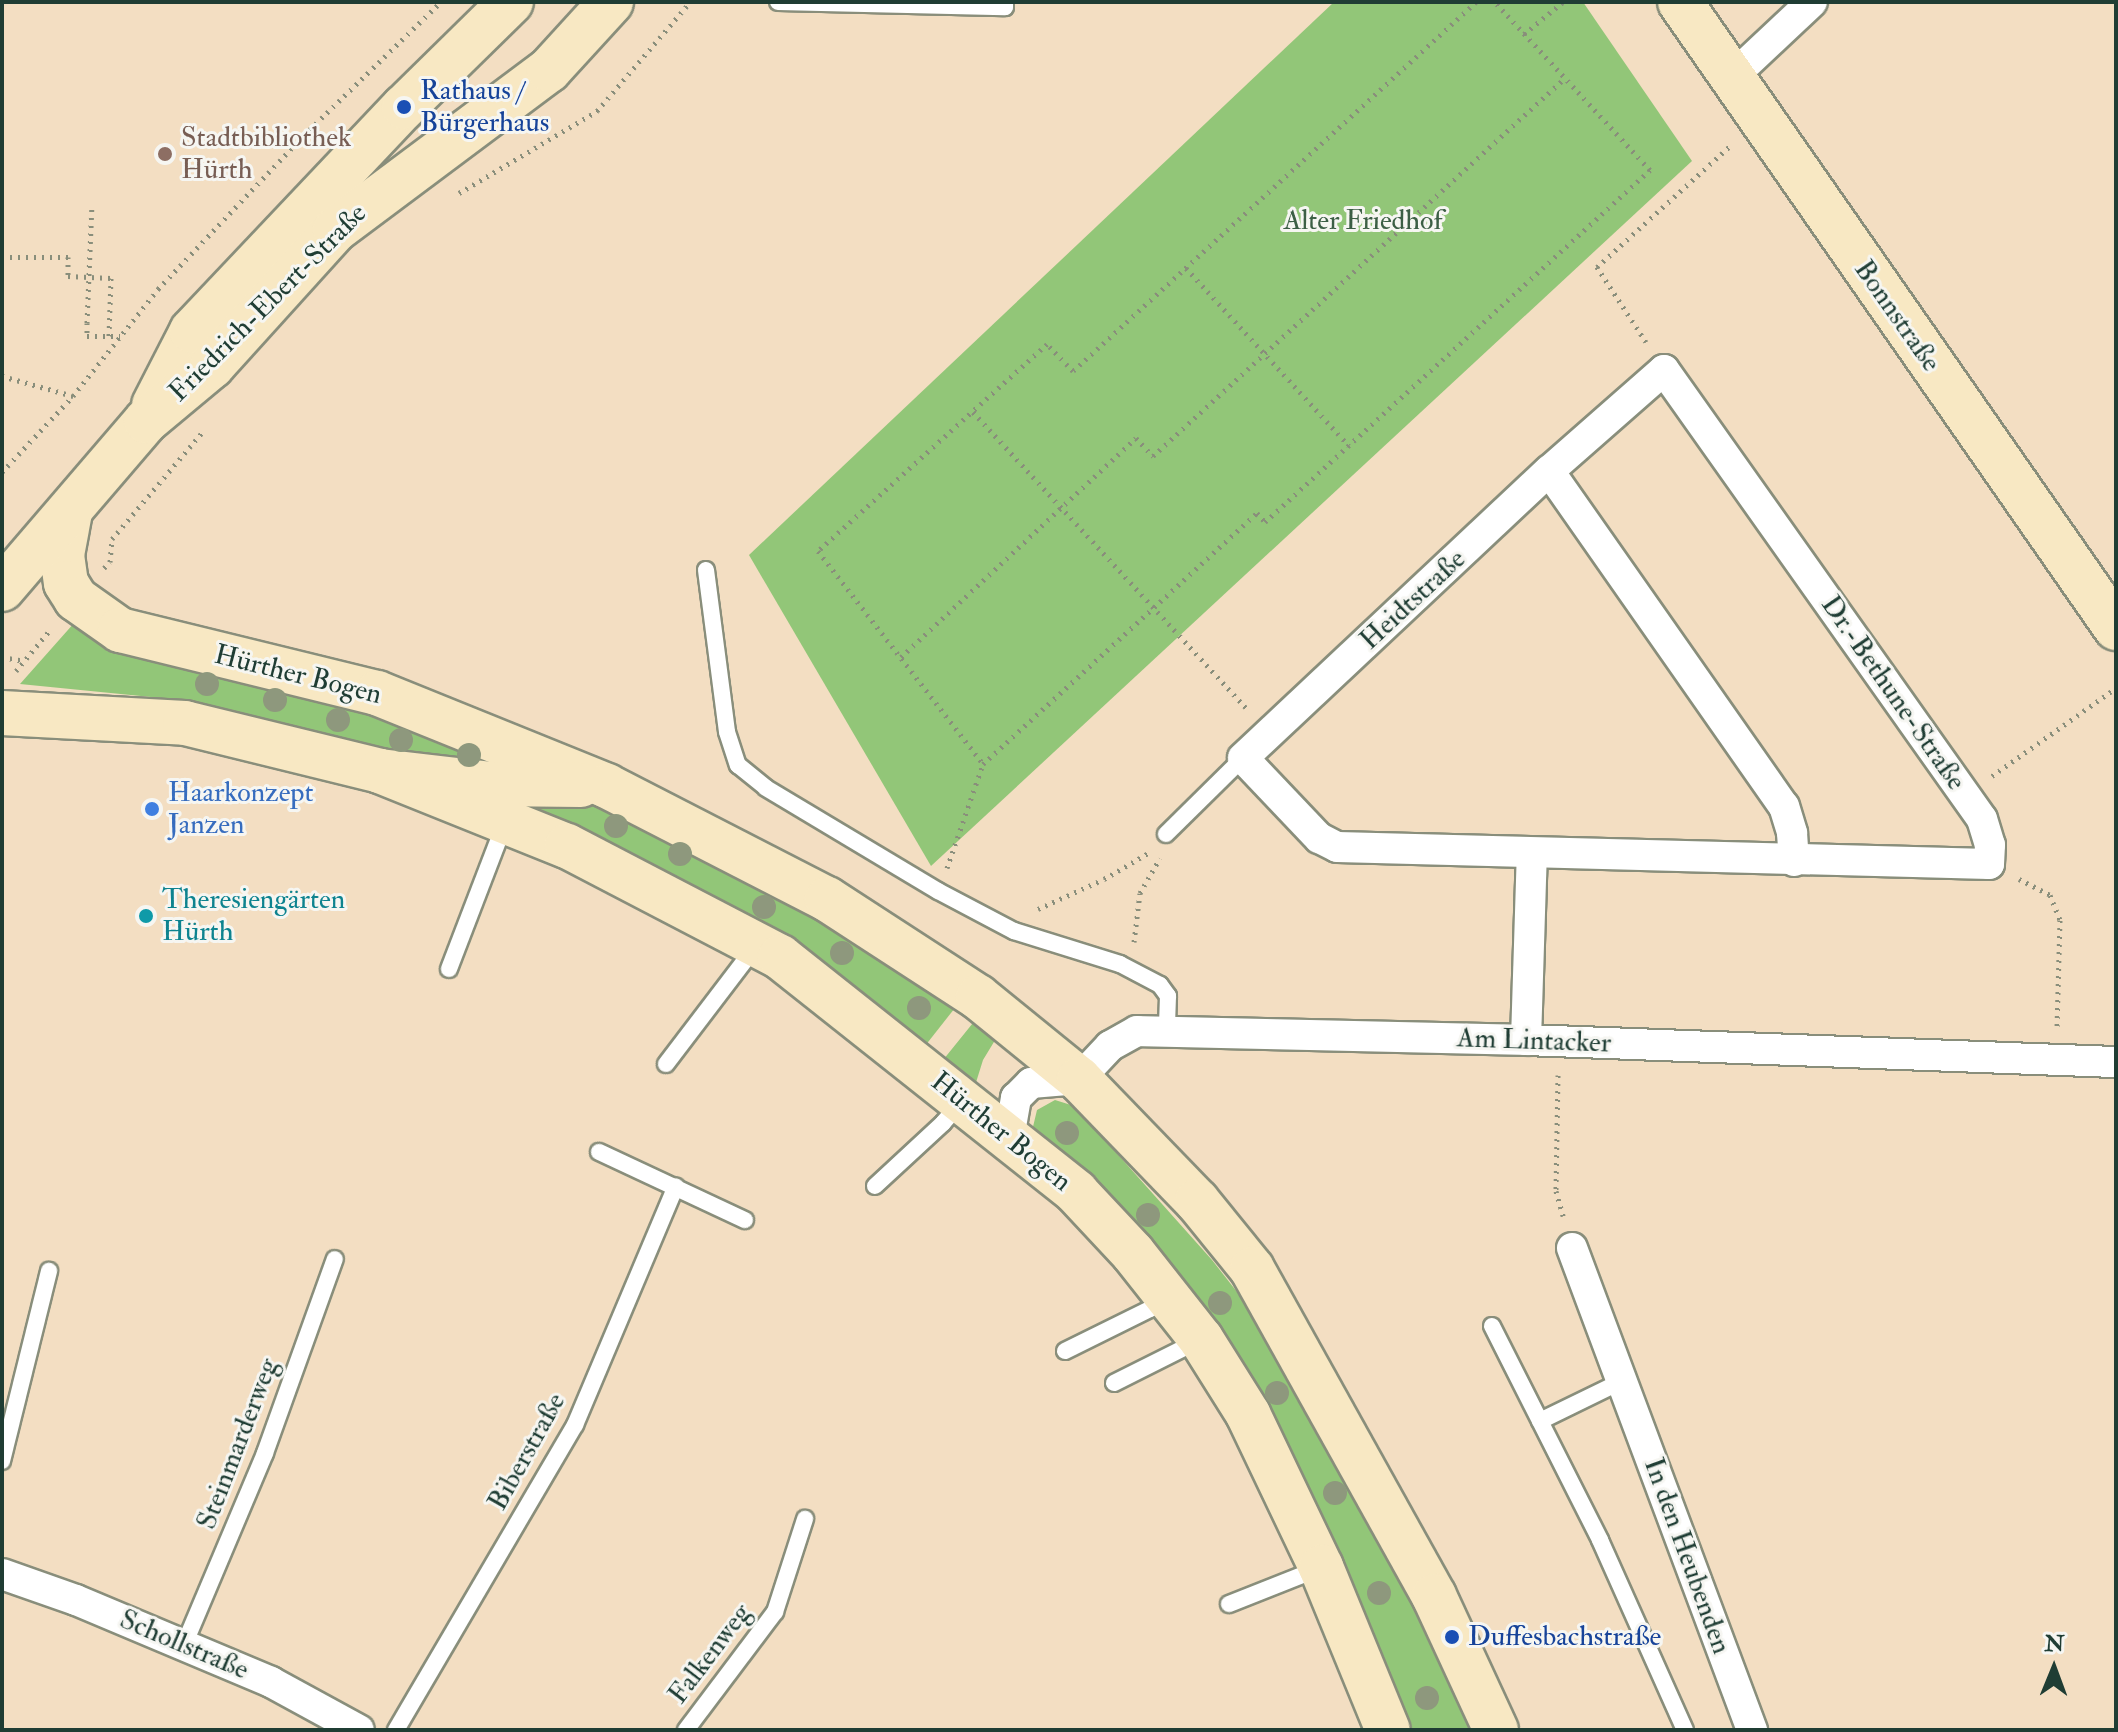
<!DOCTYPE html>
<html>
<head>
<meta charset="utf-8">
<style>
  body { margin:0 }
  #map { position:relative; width:2118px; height:1732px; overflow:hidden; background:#f3dec2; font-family:"IM FELL Double Pica",serif }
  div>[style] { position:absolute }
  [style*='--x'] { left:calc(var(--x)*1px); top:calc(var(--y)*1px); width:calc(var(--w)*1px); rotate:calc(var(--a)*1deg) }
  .green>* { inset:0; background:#92c678 }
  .path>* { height:5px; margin-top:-2.5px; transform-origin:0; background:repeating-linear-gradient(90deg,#898e7b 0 2px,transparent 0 8px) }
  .roads { filter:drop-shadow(2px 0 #898e7b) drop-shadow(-2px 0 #898e7b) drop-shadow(0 2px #898e7b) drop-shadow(0 -2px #898e7b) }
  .lane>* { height:16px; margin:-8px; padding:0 8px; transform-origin:8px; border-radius:8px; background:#fff }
  .street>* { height:30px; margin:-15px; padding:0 15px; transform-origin:15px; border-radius:15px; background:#fff }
  .secondary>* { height:44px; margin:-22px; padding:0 22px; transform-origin:22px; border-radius:22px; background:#f8e8c3 }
  .path-bridge>* { height:5px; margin-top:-2.5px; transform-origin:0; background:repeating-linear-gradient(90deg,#898e7b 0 2px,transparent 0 8px) }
  .trees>* { width:24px; height:24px; margin:-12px; border-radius:50%; background:#8e987d }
  .dots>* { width:22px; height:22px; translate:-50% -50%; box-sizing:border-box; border:4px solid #f6f6f2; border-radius:50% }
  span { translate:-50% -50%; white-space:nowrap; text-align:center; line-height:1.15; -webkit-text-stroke:6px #f6f6f2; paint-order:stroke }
  .transit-label { font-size:28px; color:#164399 }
  .left { translate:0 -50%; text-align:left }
  .education-label { font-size:28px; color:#785e54 }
  .park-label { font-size:28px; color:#3c5f45 }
  .street-label { font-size:28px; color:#1f3d34 }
  .shop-label { font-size:28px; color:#366cbe }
  .culture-label { font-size:28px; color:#0d838f }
  .frame { position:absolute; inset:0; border:4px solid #1f3d34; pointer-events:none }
  .north { position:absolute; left:2014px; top:1628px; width:80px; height:80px; -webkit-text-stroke:6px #f6f6f2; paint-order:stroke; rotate:1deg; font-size:22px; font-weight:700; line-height:32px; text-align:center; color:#1f3d34 }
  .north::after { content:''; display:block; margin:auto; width:28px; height:36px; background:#1f3d34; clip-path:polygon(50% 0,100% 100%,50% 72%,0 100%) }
</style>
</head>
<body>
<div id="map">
  <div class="green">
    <div style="clip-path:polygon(1334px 2px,1583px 2px,1692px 161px,931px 866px,749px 555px)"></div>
    <div style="clip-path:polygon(75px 622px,523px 761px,429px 767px,161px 698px,20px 684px)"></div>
    <div style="clip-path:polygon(459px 793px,574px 797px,640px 814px,962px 999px,921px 1051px)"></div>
    <div style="clip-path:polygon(981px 1013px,1000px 1032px,983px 1060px,973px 1092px,939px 1065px)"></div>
    <div style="clip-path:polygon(1055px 1100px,1071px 1105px,1096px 1130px,1212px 1260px,1259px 1320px,1482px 1730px,1405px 1730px,1333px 1565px,1032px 1131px,1037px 1110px)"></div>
  </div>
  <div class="path">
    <div style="--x:1476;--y:2;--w:546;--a:137.52"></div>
    <div style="--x:1073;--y:371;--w:37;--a:-134"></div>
    <div style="--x:1047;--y:344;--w:309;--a:137.9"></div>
    <div style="--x:818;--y:551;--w:269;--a:52.2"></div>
    <div style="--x:983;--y:764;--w:372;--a:-42.5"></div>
    <div style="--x:1257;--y:513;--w:12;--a:48"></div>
    <div style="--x:1265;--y:522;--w:522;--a:-42.44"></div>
    <div style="--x:1650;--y:170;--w:229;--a:-132.7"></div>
    <div style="--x:1524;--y:34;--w:50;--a:-39.4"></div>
    <div style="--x:459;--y:193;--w:161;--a:-30.7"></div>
    <div style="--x:597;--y:111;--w:143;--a:-49.5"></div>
    <div style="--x:2;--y:257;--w:66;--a:0"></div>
    <div style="--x:68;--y:257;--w:19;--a:90"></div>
    <div style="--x:68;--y:276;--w:43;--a:2.7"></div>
    <div style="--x:111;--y:278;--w:58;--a:92"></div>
    <div style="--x:1186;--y:268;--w:241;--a:47.5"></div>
    <div style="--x:87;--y:323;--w:13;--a:90"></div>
    <div style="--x:87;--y:336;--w:33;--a:0"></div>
    <div style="--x:1646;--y:342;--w:90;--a:-123.2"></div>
    <div style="--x:1597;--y:267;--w:180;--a:-42.3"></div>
    <div style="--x:2;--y:376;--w:74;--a:15.7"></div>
    <div style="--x:973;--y:412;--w:403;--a:47.3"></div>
    <div style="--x:2;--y:472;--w:104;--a:-46.9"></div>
    <div style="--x:73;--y:396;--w:137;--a:-51.5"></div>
    <div style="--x:158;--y:289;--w:212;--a:-46.5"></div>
    <div style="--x:304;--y:135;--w:191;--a:-44.2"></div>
    <div style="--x:104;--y:568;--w:8;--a:-45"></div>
    <div style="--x:110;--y:562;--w:23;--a:-85"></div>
    <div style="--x:112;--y:539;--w:143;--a:-49.8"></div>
    <div style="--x:2;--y:657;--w:22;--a:10"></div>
    <div style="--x:901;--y:657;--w:321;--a:-43"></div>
    <div style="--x:1136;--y:438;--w:25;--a:47"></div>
    <div style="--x:1153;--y:456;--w:559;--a:-42.54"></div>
    <div style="--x:16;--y:671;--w:53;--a:-50.3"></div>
    <div style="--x:1992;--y:776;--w:152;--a:-35.4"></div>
    <div style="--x:947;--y:868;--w:110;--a:-70.9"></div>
    <div style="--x:2019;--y:879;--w:35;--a:27"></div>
    <div style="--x:2050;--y:895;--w:27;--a:68"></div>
    <div style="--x:2060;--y:920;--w:108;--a:91.6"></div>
    <div style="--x:1038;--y:909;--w:72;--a:-24.4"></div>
    <div style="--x:1104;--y:879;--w:53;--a:-30.4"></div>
    <div style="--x:1134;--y:942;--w:49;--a:-83"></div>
    <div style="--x:1140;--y:893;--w:40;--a:-60.3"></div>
    <div style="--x:1558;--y:1075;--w:116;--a:91"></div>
    <div style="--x:1556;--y:1191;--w:26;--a:74"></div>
  </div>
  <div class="roads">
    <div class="lane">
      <div style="--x:778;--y:2;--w:227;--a:1.3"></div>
      <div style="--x:1005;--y:7;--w:5;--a:-90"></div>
      <div style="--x:706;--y:570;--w:163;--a:82.6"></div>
      <div style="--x:727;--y:732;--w:35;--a:72"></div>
      <div style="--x:738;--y:765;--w:36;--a:39"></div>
      <div style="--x:766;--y:788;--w:200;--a:30.9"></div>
      <div style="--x:938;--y:891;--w:86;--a:27.8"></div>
      <div style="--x:1014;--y:931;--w:111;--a:17.3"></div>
      <div style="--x:1120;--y:964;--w:45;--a:27.7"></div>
      <div style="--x:1160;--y:985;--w:14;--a:54"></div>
      <div style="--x:1168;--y:996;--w:34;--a:92"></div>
      <div style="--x:1166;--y:834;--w:108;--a:-44.6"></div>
      <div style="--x:449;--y:969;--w:156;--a:-69"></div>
      <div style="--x:666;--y:1064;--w:148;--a:-52.7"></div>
      <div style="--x:599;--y:1152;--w:161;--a:25"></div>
      <div style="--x:875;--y:1186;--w:93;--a:-42.8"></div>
      <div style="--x:943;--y:1123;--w:28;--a:-49"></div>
      <div style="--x:1492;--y:1326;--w:240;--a:63.2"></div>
      <div style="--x:1600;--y:1540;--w:208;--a:65.9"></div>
      <div style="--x:1065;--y:1351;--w:95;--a:-26.3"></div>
      <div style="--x:1150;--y:1309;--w:19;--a:-39"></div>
      <div style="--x:1114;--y:1383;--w:94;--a:-26.6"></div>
      <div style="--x:1540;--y:1421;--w:91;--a:-26"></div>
      <div style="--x:2;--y:1461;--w:196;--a:-76.1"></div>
      <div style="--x:1229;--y:1604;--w:98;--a:-21.6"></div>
      <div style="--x:184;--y:1645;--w:208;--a:-67.1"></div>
      <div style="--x:265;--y:1453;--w:206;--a:-70.2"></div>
      <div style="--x:396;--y:1730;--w:354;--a:-59.6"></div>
      <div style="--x:575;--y:1425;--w:259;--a:-67.1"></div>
      <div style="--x:686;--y:1730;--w:148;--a:-53"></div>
      <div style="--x:775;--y:1612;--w:98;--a:-72.1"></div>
    </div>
    <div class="street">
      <div style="--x:1731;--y:78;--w:111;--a:-43.2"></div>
      <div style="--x:1664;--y:370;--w:550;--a:54.69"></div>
      <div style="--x:1982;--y:819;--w:27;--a:73"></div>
      <div style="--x:1990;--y:845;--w:19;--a:93"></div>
      <div style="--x:1989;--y:864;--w:652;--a:-178.51"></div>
      <div style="--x:1337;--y:847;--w:20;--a:-153"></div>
      <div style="--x:1319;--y:838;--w:110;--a:-133.5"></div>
      <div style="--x:1243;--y:758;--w:420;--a:-43.2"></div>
      <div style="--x:1549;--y:471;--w:153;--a:-41.3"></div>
      <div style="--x:1549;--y:471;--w:409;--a:55"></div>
      <div style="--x:1784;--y:806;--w:28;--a:73"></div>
      <div style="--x:1792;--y:833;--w:28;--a:86"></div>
      <div style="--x:1526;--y:1040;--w:186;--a:-88.2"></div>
      <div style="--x:1009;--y:1138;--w:41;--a:-80.1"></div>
      <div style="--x:1016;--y:1098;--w:21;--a:-45"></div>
      <div style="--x:1031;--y:1083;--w:48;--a:-4.8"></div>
      <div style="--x:1079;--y:1079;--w:45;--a:-46.8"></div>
      <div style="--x:1110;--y:1046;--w:31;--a:-29"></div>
      <div style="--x:1137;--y:1031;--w:389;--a:1.3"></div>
      <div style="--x:1526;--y:1040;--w:590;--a:2.14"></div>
      <div style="--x:1572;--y:1248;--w:515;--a:69.52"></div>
      <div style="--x:2;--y:1574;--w:78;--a:19.4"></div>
      <div style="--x:76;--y:1600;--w:212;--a:22.8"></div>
      <div style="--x:271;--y:1682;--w:100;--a:28.6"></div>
    </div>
    <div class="secondary">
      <div style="--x:1680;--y:2;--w:763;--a:55.14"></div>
      <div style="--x:154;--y:405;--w:83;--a:-62.8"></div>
      <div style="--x:192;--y:331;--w:308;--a:-46.6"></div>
      <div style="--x:404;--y:107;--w:150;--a:-44.5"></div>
      <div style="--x:70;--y:512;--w:44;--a:100.5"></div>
      <div style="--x:62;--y:555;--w:28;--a:82"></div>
      <div style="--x:66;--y:583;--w:19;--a:58"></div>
      <div style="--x:76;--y:599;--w:54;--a:35.2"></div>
      <div style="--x:120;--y:630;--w:265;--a:13.8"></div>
      <div style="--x:377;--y:693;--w:248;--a:22"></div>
      <div style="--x:607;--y:786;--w:247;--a:27.2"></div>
      <div style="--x:827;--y:899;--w:180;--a:33"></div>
      <div style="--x:978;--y:997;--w:130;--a:39.1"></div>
      <div style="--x:1079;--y:1079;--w:170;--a:46"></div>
      <div style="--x:1197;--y:1201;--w:87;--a:51"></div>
      <div style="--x:1252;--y:1269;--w:374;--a:60.9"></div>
      <div style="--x:1434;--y:1596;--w:148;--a:65.2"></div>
      <div style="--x:2;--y:589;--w:221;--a:-49.4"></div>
      <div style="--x:146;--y:421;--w:86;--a:-39.8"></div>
      <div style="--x:212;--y:366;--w:183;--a:-47.9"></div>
      <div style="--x:335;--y:230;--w:267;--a:-36.8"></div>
      <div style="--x:549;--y:70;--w:92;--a:-47.6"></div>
      <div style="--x:2;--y:713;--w:183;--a:3.1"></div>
      <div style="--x:185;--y:723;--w:201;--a:13.8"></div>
      <div style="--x:380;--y:771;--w:112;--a:6.7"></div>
      <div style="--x:491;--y:784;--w:90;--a:0.6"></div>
      <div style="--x:380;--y:771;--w:201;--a:21.9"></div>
      <div style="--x:567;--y:846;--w:240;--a:27.5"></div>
      <div style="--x:780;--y:957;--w:378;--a:38.4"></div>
      <div style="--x:1076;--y:1192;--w:83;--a:46.9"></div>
      <div style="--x:1133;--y:1253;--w:110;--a:51.7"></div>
      <div style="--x:1201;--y:1339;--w:89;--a:57.9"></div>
      <div style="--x:1248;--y:1414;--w:170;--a:64.5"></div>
      <div style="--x:1321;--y:1567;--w:176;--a:67.7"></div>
    </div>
  </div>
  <div class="path-bridge">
    <div style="--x:87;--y:323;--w:118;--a:-87.6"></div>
  </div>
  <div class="trees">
    <div style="left:207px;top:684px"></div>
    <div style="left:275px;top:700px"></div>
    <div style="left:338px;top:720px"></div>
    <div style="left:401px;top:740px"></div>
    <div style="left:469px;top:755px"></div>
    <div style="left:616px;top:826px"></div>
    <div style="left:680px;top:854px"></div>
    <div style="left:764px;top:907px"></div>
    <div style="left:842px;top:953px"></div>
    <div style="left:919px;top:1008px"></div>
    <div style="left:1067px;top:1133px"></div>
    <div style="left:1148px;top:1215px"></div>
    <div style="left:1220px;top:1303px"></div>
    <div style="left:1277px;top:1393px"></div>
    <div style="left:1335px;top:1493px"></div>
    <div style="left:1379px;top:1593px"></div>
    <div style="left:1427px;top:1698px"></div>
  </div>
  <div class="dots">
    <div style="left:404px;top:107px;background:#1a4fb4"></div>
    <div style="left:165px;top:154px;background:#8d6e63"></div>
    <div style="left:152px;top:809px;background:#3f7fe0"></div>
    <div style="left:146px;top:916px;background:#0f9aa8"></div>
    <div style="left:1452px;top:1637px;background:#1a4fb4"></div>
  </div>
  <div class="transit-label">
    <span class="left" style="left:420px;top:107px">Rathaus /<br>Bürgerhaus</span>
    <span class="left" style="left:1468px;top:1637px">Duffesbachstraße</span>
  </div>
  <div class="education-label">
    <span class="left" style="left:181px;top:154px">Stadtbibliothek<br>Hürth</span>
  </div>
  <div class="park-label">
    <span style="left:1363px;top:221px">Alter Friedhof</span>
  </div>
  <div class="street-label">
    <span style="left:268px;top:303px;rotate:-45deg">Friedrich-Ebert-Straße</span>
    <span style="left:1897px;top:316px;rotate:55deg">Bonnstraße</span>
    <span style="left:1413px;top:600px;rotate:-43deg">Heidtstraße</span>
    <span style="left:298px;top:675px;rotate:14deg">Hürther Bogen</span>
    <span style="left:1893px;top:693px;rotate:55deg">Dr.-Bethune-Straße</span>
    <span style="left:1534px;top:1041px;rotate:2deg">Am Lintacker</span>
    <span style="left:1001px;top:1132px;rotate:39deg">Hürther Bogen</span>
    <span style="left:238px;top:1444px;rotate:-69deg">Steinmarderweg</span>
    <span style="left:527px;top:1452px;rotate:-61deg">Biberstraße</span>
    <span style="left:1687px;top:1556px;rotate:70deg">In den Heubenden</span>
    <span style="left:184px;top:1645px;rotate:23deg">Schollstraße</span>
    <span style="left:710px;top:1654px;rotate:-53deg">Falkenweg</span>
  </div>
  <div class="shop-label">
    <span class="left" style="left:168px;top:809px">Haarkonzept<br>Janzen</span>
  </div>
  <div class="culture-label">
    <span class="left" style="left:162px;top:916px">Theresiengärten<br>Hürth</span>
  </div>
  <div class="frame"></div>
  <div class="north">N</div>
</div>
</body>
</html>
